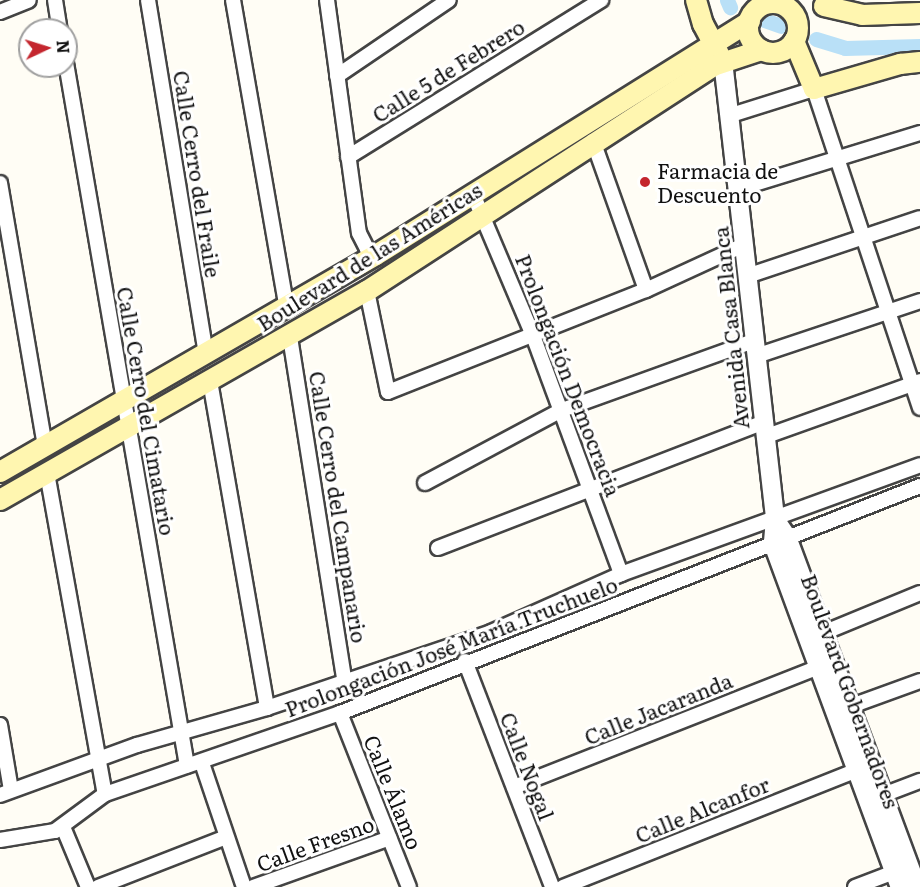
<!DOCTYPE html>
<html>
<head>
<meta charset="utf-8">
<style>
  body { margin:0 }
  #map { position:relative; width:920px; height:887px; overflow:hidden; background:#fffdf5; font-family:Literata,serif }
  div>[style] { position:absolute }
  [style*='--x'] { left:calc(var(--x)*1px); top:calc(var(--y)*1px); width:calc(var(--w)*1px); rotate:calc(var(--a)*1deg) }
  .canal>* { height:15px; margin:-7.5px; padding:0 7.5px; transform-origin:7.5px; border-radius:7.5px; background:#b9e0f7 }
  .roads { filter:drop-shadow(2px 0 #444) drop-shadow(-2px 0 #444) drop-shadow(0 2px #444) drop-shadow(0 -2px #444) }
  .minor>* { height:14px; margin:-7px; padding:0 7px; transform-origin:7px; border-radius:7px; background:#fff }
  .tertiary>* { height:18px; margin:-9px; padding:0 9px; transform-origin:9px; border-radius:9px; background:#fff }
  .secondary>* { height:20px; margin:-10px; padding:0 10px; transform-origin:10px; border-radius:10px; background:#fff6b0 }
  .secondary>.ring { margin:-10px; padding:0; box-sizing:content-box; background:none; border:20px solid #fff6b0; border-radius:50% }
  .dots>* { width:16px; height:16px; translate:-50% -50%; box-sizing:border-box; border:3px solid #fff; border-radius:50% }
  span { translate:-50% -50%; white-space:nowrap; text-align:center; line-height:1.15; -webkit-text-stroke:6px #fff; paint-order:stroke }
  .street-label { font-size:21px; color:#111 }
  .poi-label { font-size:21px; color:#111 }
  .left { translate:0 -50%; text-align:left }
  .north { position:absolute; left:18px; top:18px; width:60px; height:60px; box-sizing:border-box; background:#fff; border:2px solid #a0a0a0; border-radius:50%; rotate:86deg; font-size:16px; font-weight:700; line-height:24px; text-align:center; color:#111 }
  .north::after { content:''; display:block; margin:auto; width:21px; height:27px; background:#c4262e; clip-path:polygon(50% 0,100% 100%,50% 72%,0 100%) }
</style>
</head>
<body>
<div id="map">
  <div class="canal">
    <div style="--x:727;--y:0;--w:8;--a:67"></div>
    <div style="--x:764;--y:20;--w:18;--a:19"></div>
    <div style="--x:816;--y:39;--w:30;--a:17"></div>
    <div style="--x:845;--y:48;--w:75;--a:-1.5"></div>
  </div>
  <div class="roads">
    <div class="minor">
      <div style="--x:55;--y:0;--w:30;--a:81"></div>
      <div style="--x:148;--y:0;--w:360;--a:80.7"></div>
      <div style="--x:233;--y:0;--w:313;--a:80.1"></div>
      <div style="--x:327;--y:0;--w:235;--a:82.2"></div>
      <div style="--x:359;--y:233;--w:18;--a:63"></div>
      <div style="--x:367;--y:249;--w:11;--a:34"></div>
      <div style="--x:0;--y:12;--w:31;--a:-22"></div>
      <div style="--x:66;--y:63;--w:713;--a:80.23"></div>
      <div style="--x:337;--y:76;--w:135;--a:-34.2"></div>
      <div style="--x:731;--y:115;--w:87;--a:-17.4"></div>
      <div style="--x:814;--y:89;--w:336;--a:71.6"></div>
      <div style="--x:593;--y:141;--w:158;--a:70.4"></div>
      <div style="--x:348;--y:157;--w:298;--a:-31.8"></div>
      <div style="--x:0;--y:183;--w:266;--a:80.3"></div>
      <div style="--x:738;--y:189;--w:190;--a:-17.1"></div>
      <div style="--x:473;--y:194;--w:151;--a:67"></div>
      <div style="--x:532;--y:333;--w:257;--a:69.7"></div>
      <div style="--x:747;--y:276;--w:182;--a:-18.5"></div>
      <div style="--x:367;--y:291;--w:103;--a:78.3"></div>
      <div style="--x:388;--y:392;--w:277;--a:-21.6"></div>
      <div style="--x:646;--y:290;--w:108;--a:-24.7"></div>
      <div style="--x:290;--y:337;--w:350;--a:81"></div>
      <div style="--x:756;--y:356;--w:173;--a:-18.5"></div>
      <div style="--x:210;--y:381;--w:332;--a:80.1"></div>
      <div style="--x:764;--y:437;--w:166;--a:-19.7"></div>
      <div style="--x:47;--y:473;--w:326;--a:79.8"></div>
      <div style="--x:425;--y:483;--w:155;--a:-28.1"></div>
      <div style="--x:562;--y:410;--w:204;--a:-19.8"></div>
      <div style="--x:438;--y:548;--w:347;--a:-21.1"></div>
      <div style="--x:823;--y:633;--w:105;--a:-22.4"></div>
      <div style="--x:465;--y:661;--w:242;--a:68.9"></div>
      <div style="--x:843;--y:709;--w:82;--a:-20"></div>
      <div style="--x:340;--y:713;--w:187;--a:68.4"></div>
      <div style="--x:0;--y:725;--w:66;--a:80.4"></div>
      <div style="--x:202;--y:763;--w:131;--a:71.3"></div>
      <div style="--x:514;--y:787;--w:327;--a:-21.5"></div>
      <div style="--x:0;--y:795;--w:146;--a:-20.1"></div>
      <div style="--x:137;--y:745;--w:135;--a:-15.9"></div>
      <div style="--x:267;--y:708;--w:237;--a:-18.7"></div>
      <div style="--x:491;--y:632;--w:142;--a:-24"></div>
      <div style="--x:621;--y:574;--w:318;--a:-20"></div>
      <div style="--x:883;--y:795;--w:40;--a:-21"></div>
      <div style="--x:63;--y:827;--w:65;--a:67.4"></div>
      <div style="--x:0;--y:840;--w:56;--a:-9.3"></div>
      <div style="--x:55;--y:831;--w:62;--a:-36.5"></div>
      <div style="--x:105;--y:794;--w:249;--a:-19"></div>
      <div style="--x:340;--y:713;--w:623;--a:-21.37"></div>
      <div style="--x:98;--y:887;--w:137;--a:-21.3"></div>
      <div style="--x:253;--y:887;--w:145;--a:-19.7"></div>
      <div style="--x:563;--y:887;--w:316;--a:-21.7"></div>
      <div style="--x:855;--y:887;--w:42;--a:-21"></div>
    </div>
    <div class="tertiary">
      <div style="--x:723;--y:61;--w:461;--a:83.5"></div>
      <div style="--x:775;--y:519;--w:25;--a:95"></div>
      <div style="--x:773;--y:544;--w:366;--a:69.7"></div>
      <div style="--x:775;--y:519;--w:22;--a:56"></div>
      <div style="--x:787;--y:537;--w:373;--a:69.6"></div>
    </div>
    <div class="secondary">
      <div style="--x:696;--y:0;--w:25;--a:74"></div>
      <div style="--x:703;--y:24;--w:34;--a:62"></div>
      <div class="ring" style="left:748px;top:3px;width:30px;height:30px"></div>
      <div style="--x:824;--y:6;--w:39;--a:13"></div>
      <div style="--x:862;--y:15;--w:58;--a:-2"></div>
      <div style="--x:794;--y:41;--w:52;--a:67.4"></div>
      <div style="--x:814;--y:89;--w:90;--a:-16.2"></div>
      <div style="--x:900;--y:64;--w:20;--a:-6"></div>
      <div style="--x:0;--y:472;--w:434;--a:-30"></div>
      <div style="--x:376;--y:255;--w:441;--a:-32"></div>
      <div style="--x:0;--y:500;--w:422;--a:-29.7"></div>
      <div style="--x:367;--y:291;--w:413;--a:-33"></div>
      <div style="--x:713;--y:66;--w:51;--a:-18.4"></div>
    </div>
  </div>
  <div class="dots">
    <div style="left:645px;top:182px;background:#c4262e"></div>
  </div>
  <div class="street-label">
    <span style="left:448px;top:70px;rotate:-32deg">Calle 5 de Febrero</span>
    <span style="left:198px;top:174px;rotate:81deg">Calle Cerro del Fraile</span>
    <span style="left:369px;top:256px;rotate:-32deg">Boulevard de las Américas</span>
    <span style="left:730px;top:328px;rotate:-96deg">Avenida Casa Blanca</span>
    <span style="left:569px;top:375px;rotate:69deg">Prolongación Democracia</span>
    <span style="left:147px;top:411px;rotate:80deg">Calle Cerro del Cimatario</span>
    <span style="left:339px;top:507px;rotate:81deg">Calle Cerro del Campanario</span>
    <span style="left:451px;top:646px;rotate:-21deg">Prolongación José María Truchuelo</span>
    <span style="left:851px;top:691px;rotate:70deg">Boulevard Gobernadores</span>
    <span style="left:658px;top:708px;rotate:-22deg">Calle Jacaranda</span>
    <span style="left:528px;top:766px;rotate:69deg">Calle Nogal</span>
    <span style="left:394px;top:792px;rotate:68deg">Calle Álamo</span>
    <span style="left:702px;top:809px;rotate:-22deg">Calle Alcanfor</span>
    <span style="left:315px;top:843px;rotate:-20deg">Calle Fresno</span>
  </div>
  <div class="poi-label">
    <span class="left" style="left:657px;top:182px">Farmacia de<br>Descuento</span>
  </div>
  <div class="north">N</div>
</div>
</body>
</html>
